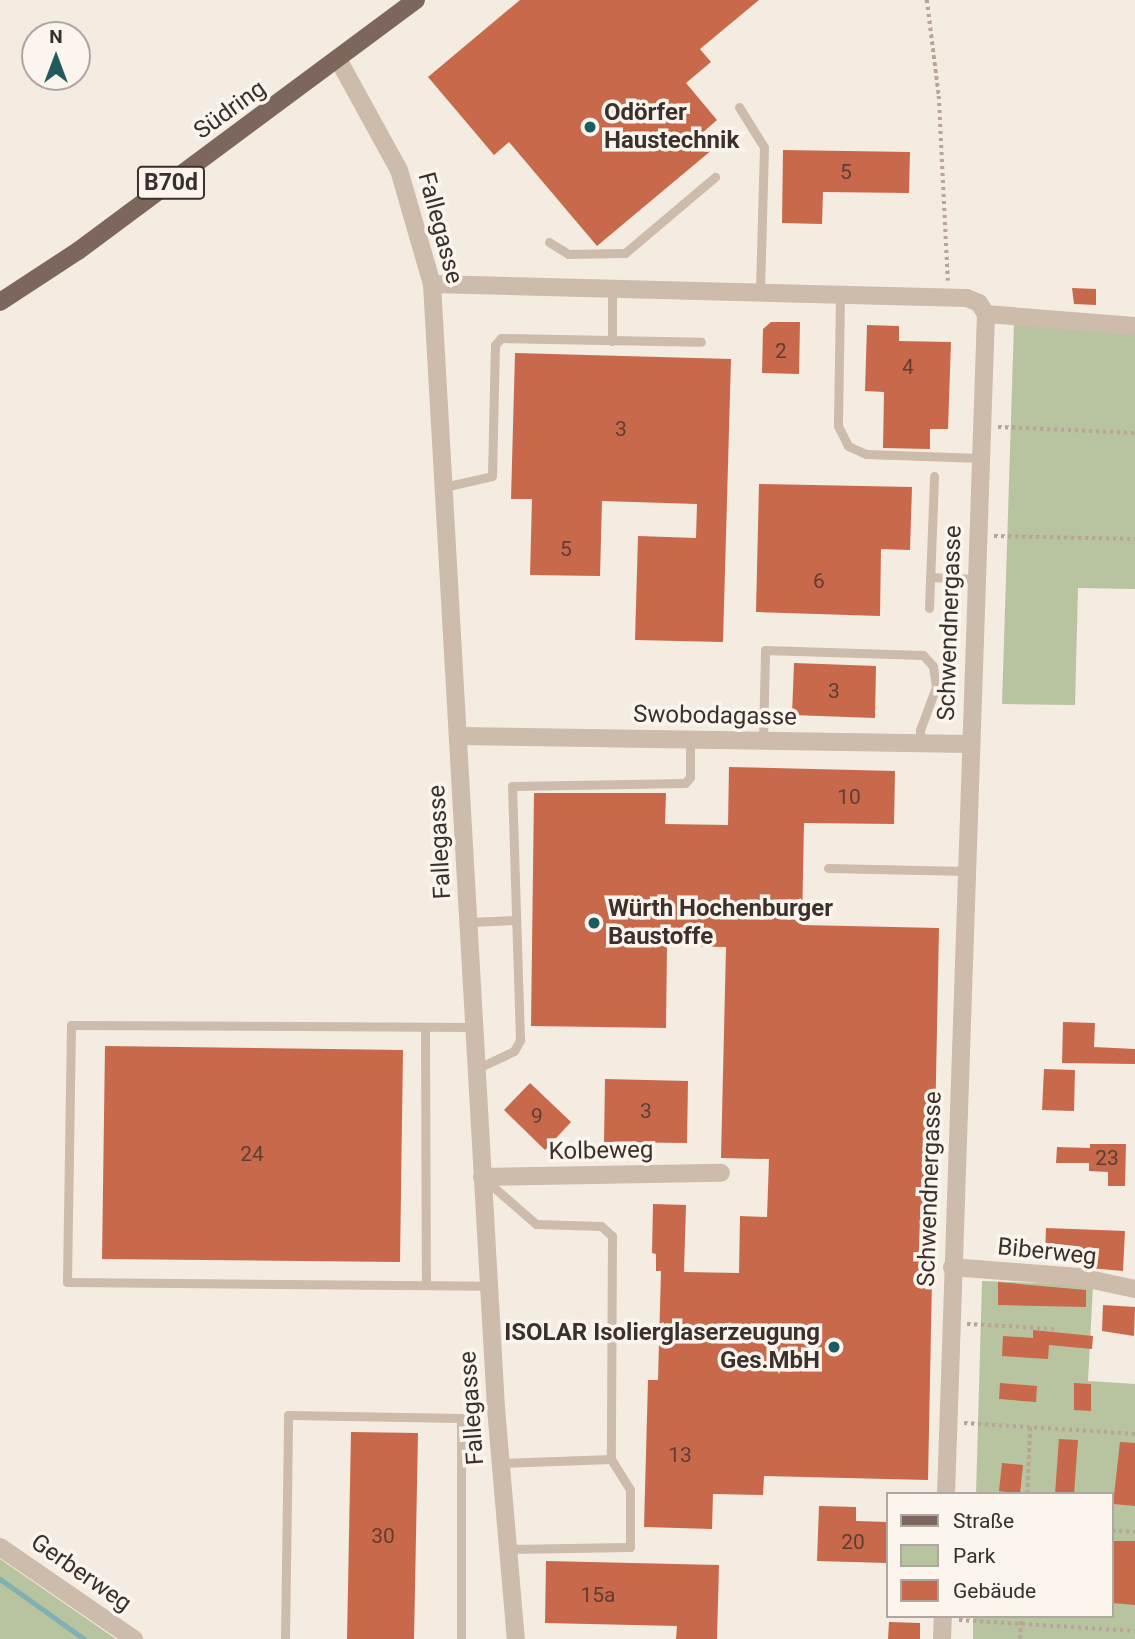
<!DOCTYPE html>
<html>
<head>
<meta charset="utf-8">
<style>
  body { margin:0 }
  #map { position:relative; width:1135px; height:1639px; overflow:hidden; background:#f4ebe1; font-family:Roboto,sans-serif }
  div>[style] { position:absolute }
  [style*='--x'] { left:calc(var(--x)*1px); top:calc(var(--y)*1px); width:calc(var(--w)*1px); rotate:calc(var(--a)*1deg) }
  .green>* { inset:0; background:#b8c4a0 }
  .stream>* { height:5px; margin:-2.5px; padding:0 2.5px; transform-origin:2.5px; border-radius:2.5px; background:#7fb0b2 }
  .building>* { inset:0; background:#c8694b }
  .path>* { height:3.5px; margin-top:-1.75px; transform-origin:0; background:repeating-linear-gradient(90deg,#b9a596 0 3.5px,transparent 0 7px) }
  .lane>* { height:9px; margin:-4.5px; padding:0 4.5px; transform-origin:4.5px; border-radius:4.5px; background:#cdbbac }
  .street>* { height:18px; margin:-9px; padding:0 9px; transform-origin:9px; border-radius:9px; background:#cdbbac }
  .primary>* { height:18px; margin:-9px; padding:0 9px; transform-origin:9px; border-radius:9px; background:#7d675c }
  .dots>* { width:19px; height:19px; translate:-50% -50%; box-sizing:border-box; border:4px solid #fbf5ee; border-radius:50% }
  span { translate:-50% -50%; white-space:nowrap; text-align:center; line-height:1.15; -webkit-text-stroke:7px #fbf5ee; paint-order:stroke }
  .number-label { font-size:21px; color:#5e3e33 }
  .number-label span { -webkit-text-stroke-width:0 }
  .shield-label span { padding:2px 5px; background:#fbf5ee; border:2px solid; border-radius:5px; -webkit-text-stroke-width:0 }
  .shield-label { font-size:23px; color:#3b302b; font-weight:700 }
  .street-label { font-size:24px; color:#3b302b }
  .poi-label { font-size:24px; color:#3b302b; font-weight:700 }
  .left { translate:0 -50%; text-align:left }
  .right { translate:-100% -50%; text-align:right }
  .legend { position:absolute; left:886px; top:1492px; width:228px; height:126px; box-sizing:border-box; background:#fbf5ee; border:2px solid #aea6a0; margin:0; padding:9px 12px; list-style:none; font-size:21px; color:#3b302b }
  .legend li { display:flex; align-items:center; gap:14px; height:35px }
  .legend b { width:35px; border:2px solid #aea6a0 }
  .north { position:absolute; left:21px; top:21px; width:70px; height:70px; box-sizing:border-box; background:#fbf5ee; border:2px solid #aea6a0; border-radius:50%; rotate:0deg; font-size:19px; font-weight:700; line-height:28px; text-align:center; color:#3b302b }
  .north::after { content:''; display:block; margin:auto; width:24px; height:32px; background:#1f5a5e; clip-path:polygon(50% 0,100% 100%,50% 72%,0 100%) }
</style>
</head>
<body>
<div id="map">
  <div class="green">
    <div style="clip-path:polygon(1014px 323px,1135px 331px,1135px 589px,1078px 588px,1075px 705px,1002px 704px)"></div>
    <div style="clip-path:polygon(982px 1281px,1093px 1285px,1088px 1381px,1135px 1384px,1135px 1639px,973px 1639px,973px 1616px,1112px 1616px,1112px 1494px,976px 1494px)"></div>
    <div style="clip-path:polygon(0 1559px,116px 1639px,0 1639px)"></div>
  </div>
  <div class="stream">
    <div style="--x:0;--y:1579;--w:103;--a:35.5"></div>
  </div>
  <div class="building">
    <div style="clip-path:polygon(520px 0,759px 0,700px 49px,711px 62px,686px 83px,717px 120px,701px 134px,713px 149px,597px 246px,509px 142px,494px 155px,428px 77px)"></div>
    <div style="clip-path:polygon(783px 150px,910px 152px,909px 193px,823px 192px,822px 224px,782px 223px)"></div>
    <div style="clip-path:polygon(1072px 288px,1096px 289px,1096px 305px,1074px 304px)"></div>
    <div style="clip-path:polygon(771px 322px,800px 322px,799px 374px,762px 373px,763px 329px)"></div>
    <div style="clip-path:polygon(867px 325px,899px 326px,899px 341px,951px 342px,948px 429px,930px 429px,930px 449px,883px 448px,884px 392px,865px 391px)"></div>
    <div style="clip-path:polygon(515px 353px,731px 359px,723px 642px,635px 640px,638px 536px,696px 538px,697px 504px,602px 501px,600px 576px,530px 575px,532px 499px,511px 499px)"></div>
    <div style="clip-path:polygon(759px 484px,912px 487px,910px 550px,881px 549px,880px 616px,756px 612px)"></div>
    <div style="clip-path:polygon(794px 663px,876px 666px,875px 718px,792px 715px)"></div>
    <div style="clip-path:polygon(729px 767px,895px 771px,894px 824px,804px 823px,802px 925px,939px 928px,928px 1480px,764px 1476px,763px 1495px,713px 1494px,712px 1529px,644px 1527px,648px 1380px,658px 1380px,661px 1271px,656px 1271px,656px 1254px,652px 1253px,653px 1204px,686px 1205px,684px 1272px,739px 1273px,740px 1216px,767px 1217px,769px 1159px,721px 1158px,726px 947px,667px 946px,666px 1028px,531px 1026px,534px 793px,666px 793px,665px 824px,728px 825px)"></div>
    <div style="clip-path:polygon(1063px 1022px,1095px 1023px,1094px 1047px,1135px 1049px,1135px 1064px,1062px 1063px)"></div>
    <div style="clip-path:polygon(105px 1046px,403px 1050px,400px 1262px,102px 1259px)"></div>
    <div style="clip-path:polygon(1044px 1069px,1075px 1070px,1074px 1111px,1042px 1110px)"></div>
    <div style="clip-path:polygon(605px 1079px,688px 1081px,687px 1143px,604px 1142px)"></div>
    <div style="clip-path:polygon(530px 1083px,571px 1122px,545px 1150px,504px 1110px)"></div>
    <div style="clip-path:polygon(1090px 1144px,1126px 1144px,1125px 1186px,1108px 1186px,1108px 1172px,1089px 1171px,1089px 1163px,1056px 1163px,1057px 1147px,1090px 1148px)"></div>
    <div style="clip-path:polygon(1046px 1228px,1125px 1231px,1123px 1271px,1090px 1268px,1091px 1256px,1045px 1255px)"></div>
    <div style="clip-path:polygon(998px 1282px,1086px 1290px,1086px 1307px,998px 1305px)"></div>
    <div style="clip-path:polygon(1103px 1305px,1135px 1307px,1134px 1336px,1102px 1331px)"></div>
    <div style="clip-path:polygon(1033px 1330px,1093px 1336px,1092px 1349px,1049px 1345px,1048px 1359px,1002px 1356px,1003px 1336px,1033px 1338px)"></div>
    <div style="clip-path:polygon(1000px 1383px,1037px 1386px,1036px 1402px,999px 1399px)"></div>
    <div style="clip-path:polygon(1074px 1383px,1091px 1384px,1091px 1411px,1074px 1410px)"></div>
    <div style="clip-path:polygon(351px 1432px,418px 1433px,414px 1639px,347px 1639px)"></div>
    <div style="clip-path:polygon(1059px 1439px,1078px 1440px,1074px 1494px,1055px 1494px)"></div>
    <div style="clip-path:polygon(1120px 1442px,1135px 1443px,1135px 1506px,1113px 1504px)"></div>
    <div style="clip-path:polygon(1002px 1463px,1023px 1465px,1020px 1494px,999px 1491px)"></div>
    <div style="clip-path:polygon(819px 1506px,856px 1507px,856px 1521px,888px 1522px,888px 1563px,817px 1561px)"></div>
    <div style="clip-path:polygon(1112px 1541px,1135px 1541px,1135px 1605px,1112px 1603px)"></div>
    <div style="clip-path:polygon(546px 1561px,719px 1565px,717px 1639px,676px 1639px,677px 1626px,545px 1623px)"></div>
    <div style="clip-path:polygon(889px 1622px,920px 1623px,920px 1639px,888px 1639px)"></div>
  </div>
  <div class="path">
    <div style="--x:927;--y:0;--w:97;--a:82.9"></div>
    <div style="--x:939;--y:96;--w:185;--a:87.2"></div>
    <div style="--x:998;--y:427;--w:137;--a:2.5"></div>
    <div style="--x:994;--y:536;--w:141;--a:1.2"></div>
    <div style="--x:967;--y:1324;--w:90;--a:3.2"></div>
    <div style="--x:964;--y:1423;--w:171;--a:3.7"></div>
    <div style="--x:1027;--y:1494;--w:67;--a:-87.4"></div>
    <div style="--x:1112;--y:1531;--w:23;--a:2"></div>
    <div style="--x:959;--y:1620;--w:176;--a:3.6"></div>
    <div style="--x:1020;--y:1639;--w:23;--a:-88"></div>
  </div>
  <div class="lane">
    <div style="--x:739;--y:107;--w:47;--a:58"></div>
    <div style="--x:764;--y:147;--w:145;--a:91.6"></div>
    <div style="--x:549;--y:242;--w:22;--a:32"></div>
    <div style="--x:568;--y:254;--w:57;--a:-1"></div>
    <div style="--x:625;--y:253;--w:118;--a:-40.2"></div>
    <div style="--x:840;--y:295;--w:131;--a:90.9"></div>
    <div style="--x:838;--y:426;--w:22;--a:63"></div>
    <div style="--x:848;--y:446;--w:20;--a:24"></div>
    <div style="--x:866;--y:454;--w:114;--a:2"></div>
    <div style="--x:612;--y:341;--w:53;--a:-90"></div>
    <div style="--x:444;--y:487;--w:49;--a:-12.9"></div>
    <div style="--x:492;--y:476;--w:131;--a:-88.7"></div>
    <div style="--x:495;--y:345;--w:9;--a:-49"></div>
    <div style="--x:501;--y:338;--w:200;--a:1.1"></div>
    <div style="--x:930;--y:577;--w:46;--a:2.5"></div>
    <div style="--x:929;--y:608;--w:132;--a:-87.8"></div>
    <div style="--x:763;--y:741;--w:91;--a:-88.7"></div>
    <div style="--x:765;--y:650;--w:158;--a:1.8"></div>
    <div style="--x:923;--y:655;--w:15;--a:48"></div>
    <div style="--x:933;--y:666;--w:21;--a:82"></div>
    <div style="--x:936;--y:687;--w:46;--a:110.4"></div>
    <div style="--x:920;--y:730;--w:13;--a:90"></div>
    <div style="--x:828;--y:868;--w:138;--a:1.2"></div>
    <div style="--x:469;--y:922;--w:46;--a:-2.5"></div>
    <div style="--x:425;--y:1027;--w:258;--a:89.8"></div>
    <div style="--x:474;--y:1027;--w:403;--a:-179.7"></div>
    <div style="--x:71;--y:1025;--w:257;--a:90.9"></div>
    <div style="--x:67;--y:1282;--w:421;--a:0.5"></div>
    <div style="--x:476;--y:1069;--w:42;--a:-25.3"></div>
    <div style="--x:514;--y:1051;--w:13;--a:-61"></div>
    <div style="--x:520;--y:1040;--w:254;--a:-91.8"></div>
    <div style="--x:512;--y:786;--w:173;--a:-1"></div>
    <div style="--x:685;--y:783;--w:8;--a:-50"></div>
    <div style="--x:690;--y:777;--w:37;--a:-90"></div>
    <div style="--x:483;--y:1178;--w:70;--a:41"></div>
    <div style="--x:536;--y:1224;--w:65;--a:1.8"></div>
    <div style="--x:601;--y:1226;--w:15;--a:42"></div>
    <div style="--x:612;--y:1236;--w:223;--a:90.3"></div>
    <div style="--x:611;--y:1459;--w:36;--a:58"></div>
    <div style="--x:630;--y:1490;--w:57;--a:90"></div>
    <div style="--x:630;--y:1547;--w:122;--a:179.1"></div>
    <div style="--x:501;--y:1463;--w:110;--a:-2.1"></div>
    <div style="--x:285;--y:1639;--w:224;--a:-89.2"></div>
    <div style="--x:288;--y:1415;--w:173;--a:1"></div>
    <div style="--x:461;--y:1418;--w:221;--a:90"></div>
  </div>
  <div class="street">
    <div style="--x:339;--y:61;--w:124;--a:61.2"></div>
    <div style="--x:399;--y:170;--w:119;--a:73.9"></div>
    <div style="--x:432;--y:284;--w:1126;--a:86.74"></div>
    <div style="--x:496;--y:1408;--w:232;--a:85.1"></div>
    <div style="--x:432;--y:284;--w:535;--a:1.5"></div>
    <div style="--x:967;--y:298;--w:13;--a:23"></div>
    <div style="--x:979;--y:303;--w:13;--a:58"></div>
    <div style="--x:986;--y:314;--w:1181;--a:91.94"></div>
    <div style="--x:986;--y:314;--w:149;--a:4.6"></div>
    <div style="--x:459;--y:736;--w:511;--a:0.9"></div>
    <div style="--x:482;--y:1177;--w:239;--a:-1"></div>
    <div style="--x:952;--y:1267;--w:127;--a:4.5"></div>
    <div style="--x:1079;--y:1277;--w:57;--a:12.1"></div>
    <div style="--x:0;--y:1547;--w:163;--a:34.5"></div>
    <div style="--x:942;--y:1639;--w:23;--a:-88"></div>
  </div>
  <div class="primary">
    <div style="--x:0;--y:302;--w:93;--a:-33.2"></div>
    <div style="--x:78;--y:251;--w:421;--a:-36.6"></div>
  </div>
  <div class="dots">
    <div style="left:590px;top:127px;background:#1f5a5e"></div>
    <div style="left:594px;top:923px;background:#1f5a5e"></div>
    <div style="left:834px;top:1347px;background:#1f5a5e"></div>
  </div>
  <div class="number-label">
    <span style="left:846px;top:172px">5</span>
    <span style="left:781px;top:351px">2</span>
    <span style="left:908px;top:367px">4</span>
    <span style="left:621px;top:429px">3</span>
    <span style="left:566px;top:549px">5</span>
    <span style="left:819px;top:581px">6</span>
    <span style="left:834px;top:691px">3</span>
    <span style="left:849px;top:797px">10</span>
    <span style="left:646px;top:1111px">3</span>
    <span style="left:537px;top:1116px">9</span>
    <span style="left:252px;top:1154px">24</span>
    <span style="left:1107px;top:1158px">23</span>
    <span style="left:680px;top:1455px">13</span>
    <span style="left:383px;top:1536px">30</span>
    <span style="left:853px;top:1542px">20</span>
    <span style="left:598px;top:1595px">15a</span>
  </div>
  <div class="shield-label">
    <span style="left:171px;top:183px">B70d</span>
  </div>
  <div class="street-label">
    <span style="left:230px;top:110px;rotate:-36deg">Südring</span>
    <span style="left:440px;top:228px;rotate:75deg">Fallegasse</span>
    <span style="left:950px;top:623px;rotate:-88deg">Schwendnergasse</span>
    <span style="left:715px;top:716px;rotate:1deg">Swobodagasse</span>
    <span style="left:440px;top:842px;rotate:-93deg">Fallegasse</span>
    <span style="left:601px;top:1151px;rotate:-1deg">Kolbeweg</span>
    <span style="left:930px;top:1189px;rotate:-88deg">Schwendnergasse</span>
    <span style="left:1047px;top:1252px;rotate:6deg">Biberweg</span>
    <span style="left:472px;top:1408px;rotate:-94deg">Fallegasse</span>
    <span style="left:81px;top:1573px;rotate:35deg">Gerberweg</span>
  </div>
  <div class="poi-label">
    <span class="left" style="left:604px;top:127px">Odörfer<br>Haustechnik</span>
    <span class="left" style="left:608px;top:923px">Würth Hochenburger<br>Baustoffe</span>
    <span class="right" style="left:820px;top:1347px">ISOLAR Isolierglaserzeugung<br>Ges.MbH</span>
  </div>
  <ul class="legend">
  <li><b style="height:9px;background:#7d675c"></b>Straße</li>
  <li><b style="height:19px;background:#b8c4a0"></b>Park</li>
  <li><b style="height:19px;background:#c8694b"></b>Gebäude</li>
  </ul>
  <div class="north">N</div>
</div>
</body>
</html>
